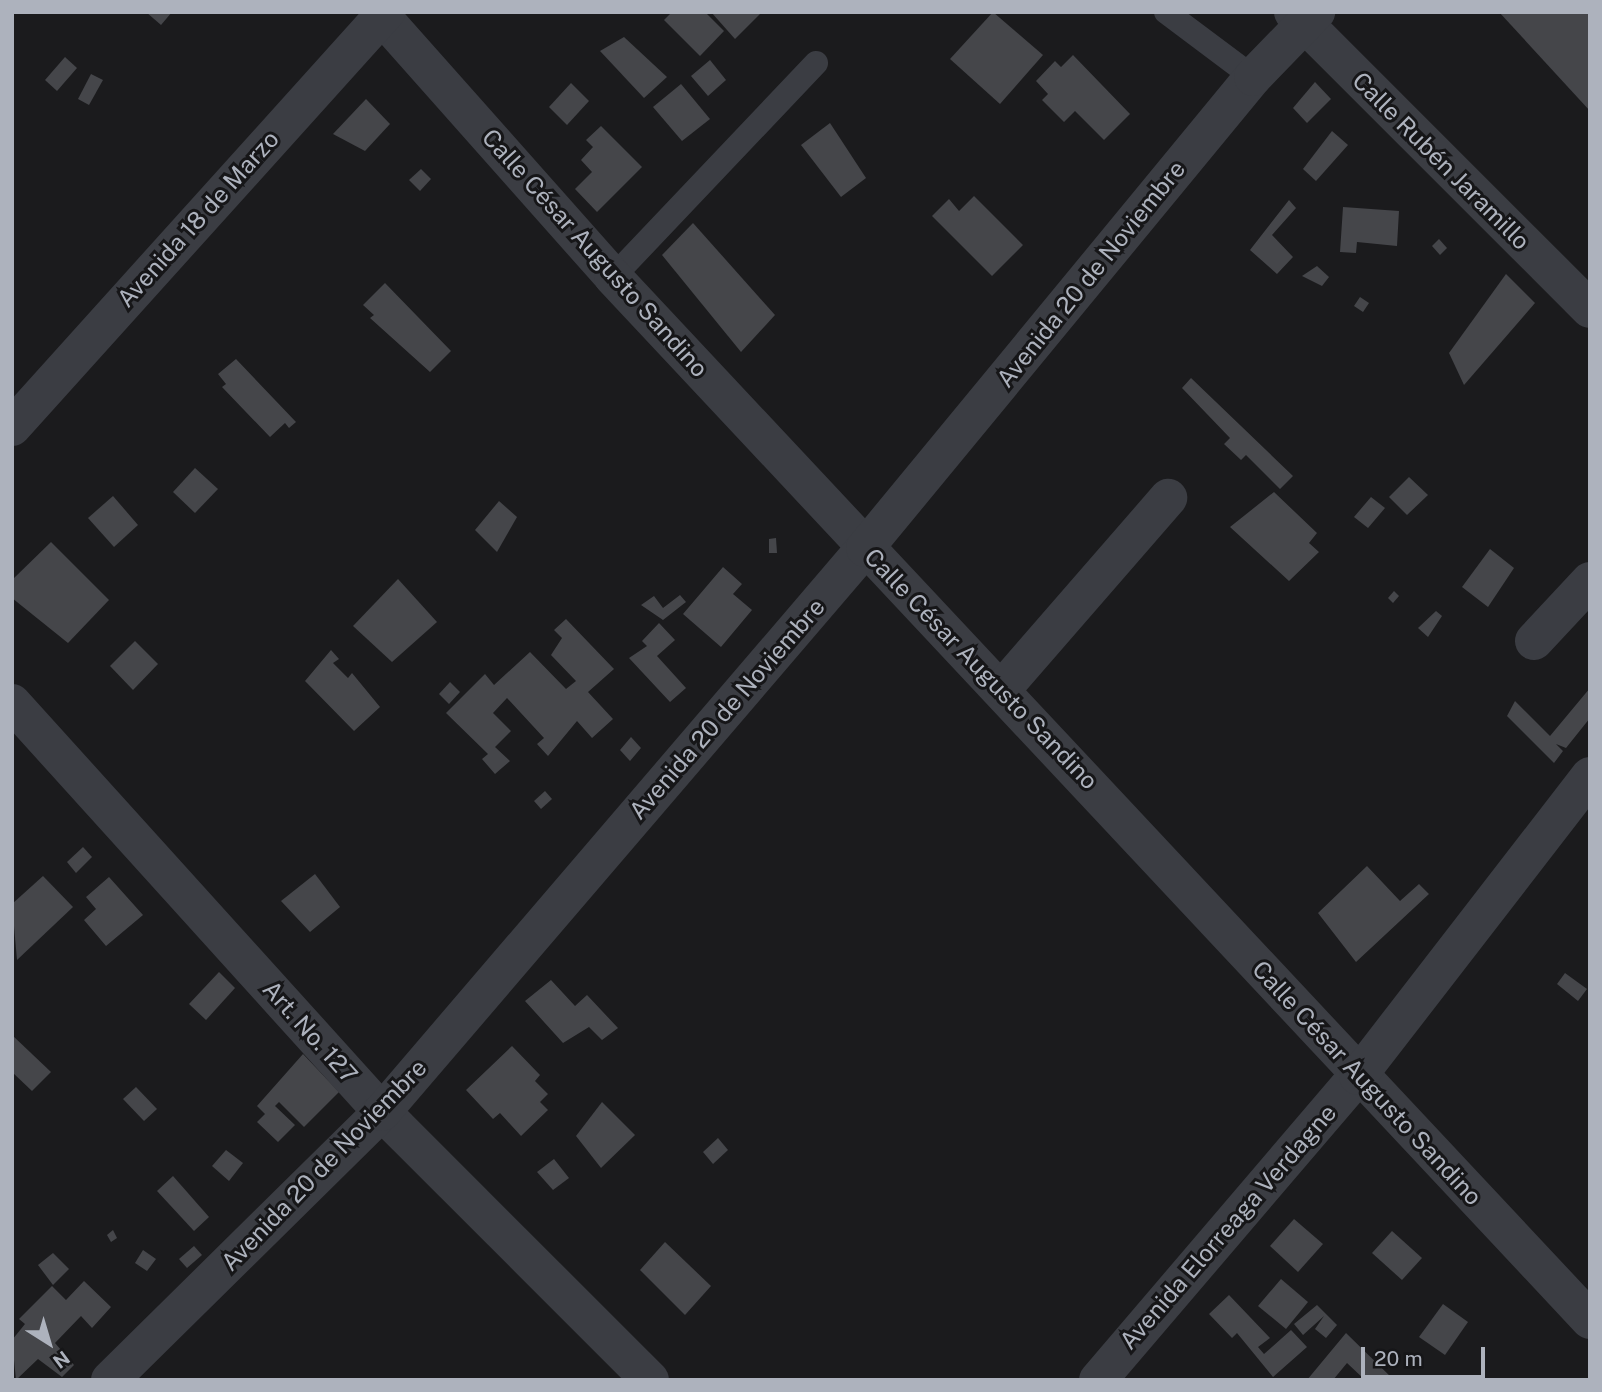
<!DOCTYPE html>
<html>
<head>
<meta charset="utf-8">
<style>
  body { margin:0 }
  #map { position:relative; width:1602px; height:1392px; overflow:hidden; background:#1b1b1d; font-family:"Public Sans",sans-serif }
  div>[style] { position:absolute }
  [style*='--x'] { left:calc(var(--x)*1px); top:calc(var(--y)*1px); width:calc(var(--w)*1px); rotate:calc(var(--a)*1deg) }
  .building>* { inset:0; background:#45464a }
  .lane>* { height:24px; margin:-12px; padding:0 12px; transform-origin:12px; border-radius:12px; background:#3b3d43 }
  .street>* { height:38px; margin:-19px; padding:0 19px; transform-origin:19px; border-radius:19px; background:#3b3d43 }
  span { translate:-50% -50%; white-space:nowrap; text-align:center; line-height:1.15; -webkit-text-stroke:6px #161618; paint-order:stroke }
  .street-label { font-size:24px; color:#adb2bd }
  .frame { position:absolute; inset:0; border:14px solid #adb2bd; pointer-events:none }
  .north { position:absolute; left:14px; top:1308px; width:70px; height:70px; -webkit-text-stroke:5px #161618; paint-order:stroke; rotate:143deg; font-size:19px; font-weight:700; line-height:28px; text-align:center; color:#adb2bd }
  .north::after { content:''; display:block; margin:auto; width:24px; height:32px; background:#adb2bd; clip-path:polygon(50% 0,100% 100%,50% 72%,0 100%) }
  .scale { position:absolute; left:1361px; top:1347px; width:124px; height:32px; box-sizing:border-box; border:4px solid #adb2bd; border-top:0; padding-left:9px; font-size:21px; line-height:24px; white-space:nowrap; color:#adb2bd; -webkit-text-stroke:5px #161618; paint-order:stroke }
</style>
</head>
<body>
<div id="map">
  <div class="building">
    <div style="clip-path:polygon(146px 12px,172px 12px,161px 25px)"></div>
    <div style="clip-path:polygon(672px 12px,705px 12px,724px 31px,700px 56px,664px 20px)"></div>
    <div style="clip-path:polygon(711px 12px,762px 12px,735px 39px)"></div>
    <div style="clip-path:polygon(993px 12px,1043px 55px,1000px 104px,950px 59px)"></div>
    <div style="clip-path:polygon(1499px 12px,1590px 12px,1590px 111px)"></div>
    <div style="clip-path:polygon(624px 37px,667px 77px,644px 98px,600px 51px)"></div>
    <div style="clip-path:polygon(1073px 55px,1130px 114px,1104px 140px,1075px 111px,1064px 122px,1042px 100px,1048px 94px,1036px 81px,1055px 61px,1061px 67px)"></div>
    <div style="clip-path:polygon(65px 57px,77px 68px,57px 91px,45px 80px)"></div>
    <div style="clip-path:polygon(710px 60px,726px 80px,708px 96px,691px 76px)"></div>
    <div style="clip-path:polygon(91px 74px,103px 80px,89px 105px,78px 99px)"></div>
    <div style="clip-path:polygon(1315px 82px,1331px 99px,1307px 123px,1293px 108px)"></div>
    <div style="clip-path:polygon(571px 83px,589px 101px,567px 125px,549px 107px)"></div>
    <div style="clip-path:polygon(681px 84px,710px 119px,682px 141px,653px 107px)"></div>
    <div style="clip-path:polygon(366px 99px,390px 124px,365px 151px,333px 134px)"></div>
    <div style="clip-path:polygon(830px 123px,866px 178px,841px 197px,801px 145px)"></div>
    <div style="clip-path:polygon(601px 126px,642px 167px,597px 212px,575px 189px,592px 172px,581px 160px,593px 147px,586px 140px)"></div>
    <div style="clip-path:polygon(1332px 131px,1348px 145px,1316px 181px,1303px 169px)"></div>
    <div style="clip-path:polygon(421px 169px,431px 179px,420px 191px,409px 180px)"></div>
    <div style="clip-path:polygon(974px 196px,1023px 245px,992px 276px,932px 216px,949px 199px,959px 211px)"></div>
    <div style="clip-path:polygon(1289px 200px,1296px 208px,1272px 235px,1293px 257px,1277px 274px,1250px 250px)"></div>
    <div style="clip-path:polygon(1343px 207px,1399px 211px,1397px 246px,1357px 242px,1356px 253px,1340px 252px)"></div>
    <div style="clip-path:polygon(693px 223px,775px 315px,741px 352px,662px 255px)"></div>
    <div style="clip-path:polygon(1439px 239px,1447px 248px,1440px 255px,1432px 246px)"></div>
    <div style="clip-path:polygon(1317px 266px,1329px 277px,1322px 286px,1302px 276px)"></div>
    <div style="clip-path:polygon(1506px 274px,1535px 303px,1464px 385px,1449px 353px)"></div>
    <div style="clip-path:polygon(385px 283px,451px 351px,430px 372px,370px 318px,374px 315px,363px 305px)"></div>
    <div style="clip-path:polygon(1360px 297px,1369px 303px,1363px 312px,1354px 306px)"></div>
    <div style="clip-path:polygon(236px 359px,296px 422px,289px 428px,285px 423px,270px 437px,222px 387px,226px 384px,218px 374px)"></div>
    <div style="clip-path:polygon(1191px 378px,1293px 476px,1280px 489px,1246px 455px,1241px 460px,1224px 444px,1230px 438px,1182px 388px)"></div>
    <div style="clip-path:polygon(195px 468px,218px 489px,195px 513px,173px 492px)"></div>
    <div style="clip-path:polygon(1409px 477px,1428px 495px,1407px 515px,1389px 497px)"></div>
    <div style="clip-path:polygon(1274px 492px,1317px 533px,1309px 543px,1319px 552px,1289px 581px,1230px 527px)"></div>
    <div style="clip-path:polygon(113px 496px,138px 525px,114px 547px,88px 518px)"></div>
    <div style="clip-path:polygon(1371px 497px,1385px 508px,1368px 528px,1354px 517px)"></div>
    <div style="clip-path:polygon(499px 501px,517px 517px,497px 552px,475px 530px)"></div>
    <div style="clip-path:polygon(776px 538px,777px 553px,769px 553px,769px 539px)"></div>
    <div style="clip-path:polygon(51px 542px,109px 600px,68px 643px,12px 598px,12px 580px)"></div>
    <div style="clip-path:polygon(1490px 549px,1514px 568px,1488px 607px,1462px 587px)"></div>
    <div style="clip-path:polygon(723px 567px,742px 584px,733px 594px,752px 610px,721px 647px,683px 614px)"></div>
    <div style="clip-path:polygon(398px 579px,437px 622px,392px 662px,353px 626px)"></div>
    <div style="clip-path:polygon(1394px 591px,1399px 596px,1393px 603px,1388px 598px)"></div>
    <div style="clip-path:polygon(680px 595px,686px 602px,663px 620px,641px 605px,654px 596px,663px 608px)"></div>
    <div style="clip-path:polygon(1436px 611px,1442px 616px,1428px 637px,1418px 628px)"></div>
    <div style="clip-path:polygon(566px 619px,614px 669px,588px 692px,613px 719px,592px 738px,577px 721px,548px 756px,537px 744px,544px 738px,507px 698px,493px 713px,511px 731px,495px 747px,510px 761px,495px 774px,482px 759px,488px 754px,446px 713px,485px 674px,494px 685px,530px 652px,566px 689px,576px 681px,551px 655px,562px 638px,554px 630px)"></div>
    <div style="clip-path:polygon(659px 623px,675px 640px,657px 656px,686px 688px,670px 702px,629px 658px,647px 646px,642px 641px)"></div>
    <div style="clip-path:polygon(135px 641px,158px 664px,133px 690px,110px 666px)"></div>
    <div style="clip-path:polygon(331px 650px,339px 659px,333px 663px,348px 678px,352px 673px,380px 707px,354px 731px,305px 681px)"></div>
    <div style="clip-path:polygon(450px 682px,460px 692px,449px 704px,439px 694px)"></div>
    <div style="clip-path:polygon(1590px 688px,1590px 718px,1566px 748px,1556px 744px,1563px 751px,1554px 763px,1507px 716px,1515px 701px,1550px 736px)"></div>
    <div style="clip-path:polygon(631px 737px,641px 748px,630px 761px,620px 750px)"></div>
    <div style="clip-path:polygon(545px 791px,552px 799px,541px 809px,534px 801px)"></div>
    <div style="clip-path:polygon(83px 847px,92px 857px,76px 873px,67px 862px)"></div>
    <div style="clip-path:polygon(1367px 866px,1400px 901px,1419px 884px,1429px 894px,1356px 962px,1318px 913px)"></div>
    <div style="clip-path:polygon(315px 874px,340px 907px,310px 932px,281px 901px)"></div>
    <div style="clip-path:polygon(43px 876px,73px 907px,17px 960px,12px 904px)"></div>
    <div style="clip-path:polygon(109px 877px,143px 915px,106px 946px,84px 920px,96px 909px,86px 897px)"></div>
    <div style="clip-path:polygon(219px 972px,235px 988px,206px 1020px,189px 1004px)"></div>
    <div style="clip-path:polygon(1565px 973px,1587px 989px,1578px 1001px,1557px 984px)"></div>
    <div style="clip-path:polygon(551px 980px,575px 1006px,587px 995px,618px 1028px,602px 1040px,589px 1027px,563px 1043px,525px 1001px)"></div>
    <div style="clip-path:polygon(12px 1035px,51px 1072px,32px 1091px,12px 1072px)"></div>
    <div style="clip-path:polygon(512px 1046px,540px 1075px,535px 1081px,548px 1094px,540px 1102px,548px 1110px,521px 1136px,500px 1113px,493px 1119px,466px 1090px)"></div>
    <div style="clip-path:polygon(303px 1054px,339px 1092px,304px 1127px,279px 1102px,275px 1106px,295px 1125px,278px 1142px,257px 1122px,265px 1114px,257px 1106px)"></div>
    <div style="clip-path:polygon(136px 1087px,157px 1109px,144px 1121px,123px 1099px)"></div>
    <div style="clip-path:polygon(602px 1102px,635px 1135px,601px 1168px,576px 1136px)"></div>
    <div style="clip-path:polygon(718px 1138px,728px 1150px,713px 1164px,703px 1152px)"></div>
    <div style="clip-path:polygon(226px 1150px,243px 1163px,229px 1181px,212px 1166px)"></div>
    <div style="clip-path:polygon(554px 1159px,569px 1178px,553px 1190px,537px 1172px)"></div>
    <div style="clip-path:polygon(173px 1176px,209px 1217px,194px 1231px,157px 1191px)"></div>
    <div style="clip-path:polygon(1294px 1219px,1323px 1244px,1298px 1272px,1270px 1246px)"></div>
    <div style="clip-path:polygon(113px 1230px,117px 1238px,111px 1242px,107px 1235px)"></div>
    <div style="clip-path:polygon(1392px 1231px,1422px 1258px,1402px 1280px,1372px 1253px)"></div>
    <div style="clip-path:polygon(665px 1242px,711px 1286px,685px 1315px,640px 1270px)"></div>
    <div style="clip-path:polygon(194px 1246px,202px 1255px,187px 1268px,179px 1259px)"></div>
    <div style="clip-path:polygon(143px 1250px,156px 1259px,147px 1271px,135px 1263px)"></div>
    <div style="clip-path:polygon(53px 1253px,69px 1269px,53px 1285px,38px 1265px)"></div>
    <div style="clip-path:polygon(1281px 1279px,1308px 1302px,1286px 1329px,1258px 1306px)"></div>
    <div style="clip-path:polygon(84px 1281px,111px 1307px,92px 1328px,81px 1316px,55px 1343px,74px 1365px,62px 1377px,38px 1359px,16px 1380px,12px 1340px,25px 1324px,19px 1319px,52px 1286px,66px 1300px)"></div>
    <div style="clip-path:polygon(1229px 1295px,1270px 1338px,1258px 1347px,1264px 1354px,1291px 1330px,1307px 1347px,1273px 1377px,1237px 1333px,1232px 1338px,1209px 1314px)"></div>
    <div style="clip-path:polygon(1443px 1304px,1468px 1322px,1445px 1355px,1419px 1337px)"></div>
    <div style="clip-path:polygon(1317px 1305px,1337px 1325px,1326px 1338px,1315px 1329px,1324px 1316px,1303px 1335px,1294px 1324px)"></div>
    <div style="clip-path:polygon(1346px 1333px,1394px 1380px,1365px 1380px,1347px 1363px,1333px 1380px,1307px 1380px)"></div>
  </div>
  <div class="lane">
    <div style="--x:1166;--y:12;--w:109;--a:36.8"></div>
    <div style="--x:613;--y:277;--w:295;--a:-46.5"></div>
  </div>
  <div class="street">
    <div style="--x:378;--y:12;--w:354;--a:48.4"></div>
    <div style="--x:613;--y:277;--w:1429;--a:46.87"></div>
    <div style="--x:1293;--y:12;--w:420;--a:45"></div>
    <div style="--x:12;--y:427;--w:559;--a:-47.97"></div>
    <div style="--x:1534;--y:641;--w:82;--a:-47"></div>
    <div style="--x:1003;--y:688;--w:252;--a:-49"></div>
    <div style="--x:12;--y:703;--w:552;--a:47.87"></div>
    <div style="--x:382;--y:1112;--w:379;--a:45"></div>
    <div style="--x:110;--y:1380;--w:382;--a:-44.6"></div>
    <div style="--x:382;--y:1112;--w:743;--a:-49.42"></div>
    <div style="--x:865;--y:548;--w:610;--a:-50.52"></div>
    <div style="--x:1253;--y:77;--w:91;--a:-45.9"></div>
    <div style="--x:1098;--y:1380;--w:400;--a:-49.5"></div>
    <div style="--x:1358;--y:1076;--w:379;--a:-52.3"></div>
  </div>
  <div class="street-label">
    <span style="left:1441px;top:161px;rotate:45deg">Calle Rubén Jaramillo</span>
    <span style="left:198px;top:219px;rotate:-48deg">Avenida 18 de Marzo</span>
    <span style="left:595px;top:253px;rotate:48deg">Calle César Augusto Sandino</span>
    <span style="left:1091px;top:274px;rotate:-51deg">Avenida 20 de Noviembre</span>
    <span style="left:981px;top:669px;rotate:46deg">Calle César Augusto Sandino</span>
    <span style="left:727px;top:709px;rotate:-49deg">Avenida 20 de Noviembre</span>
    <span style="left:310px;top:1032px;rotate:48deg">Art. No. 127</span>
    <span style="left:1367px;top:1083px;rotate:47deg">Calle César Augusto Sandino</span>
    <span style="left:324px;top:1165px;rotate:-46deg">Avenida 20 de Noviembre</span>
    <span style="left:1228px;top:1227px;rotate:-49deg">Avenida Elorreaga Verdagne</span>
  </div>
  <div class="frame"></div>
  <div class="north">N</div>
  <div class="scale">20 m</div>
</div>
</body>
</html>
